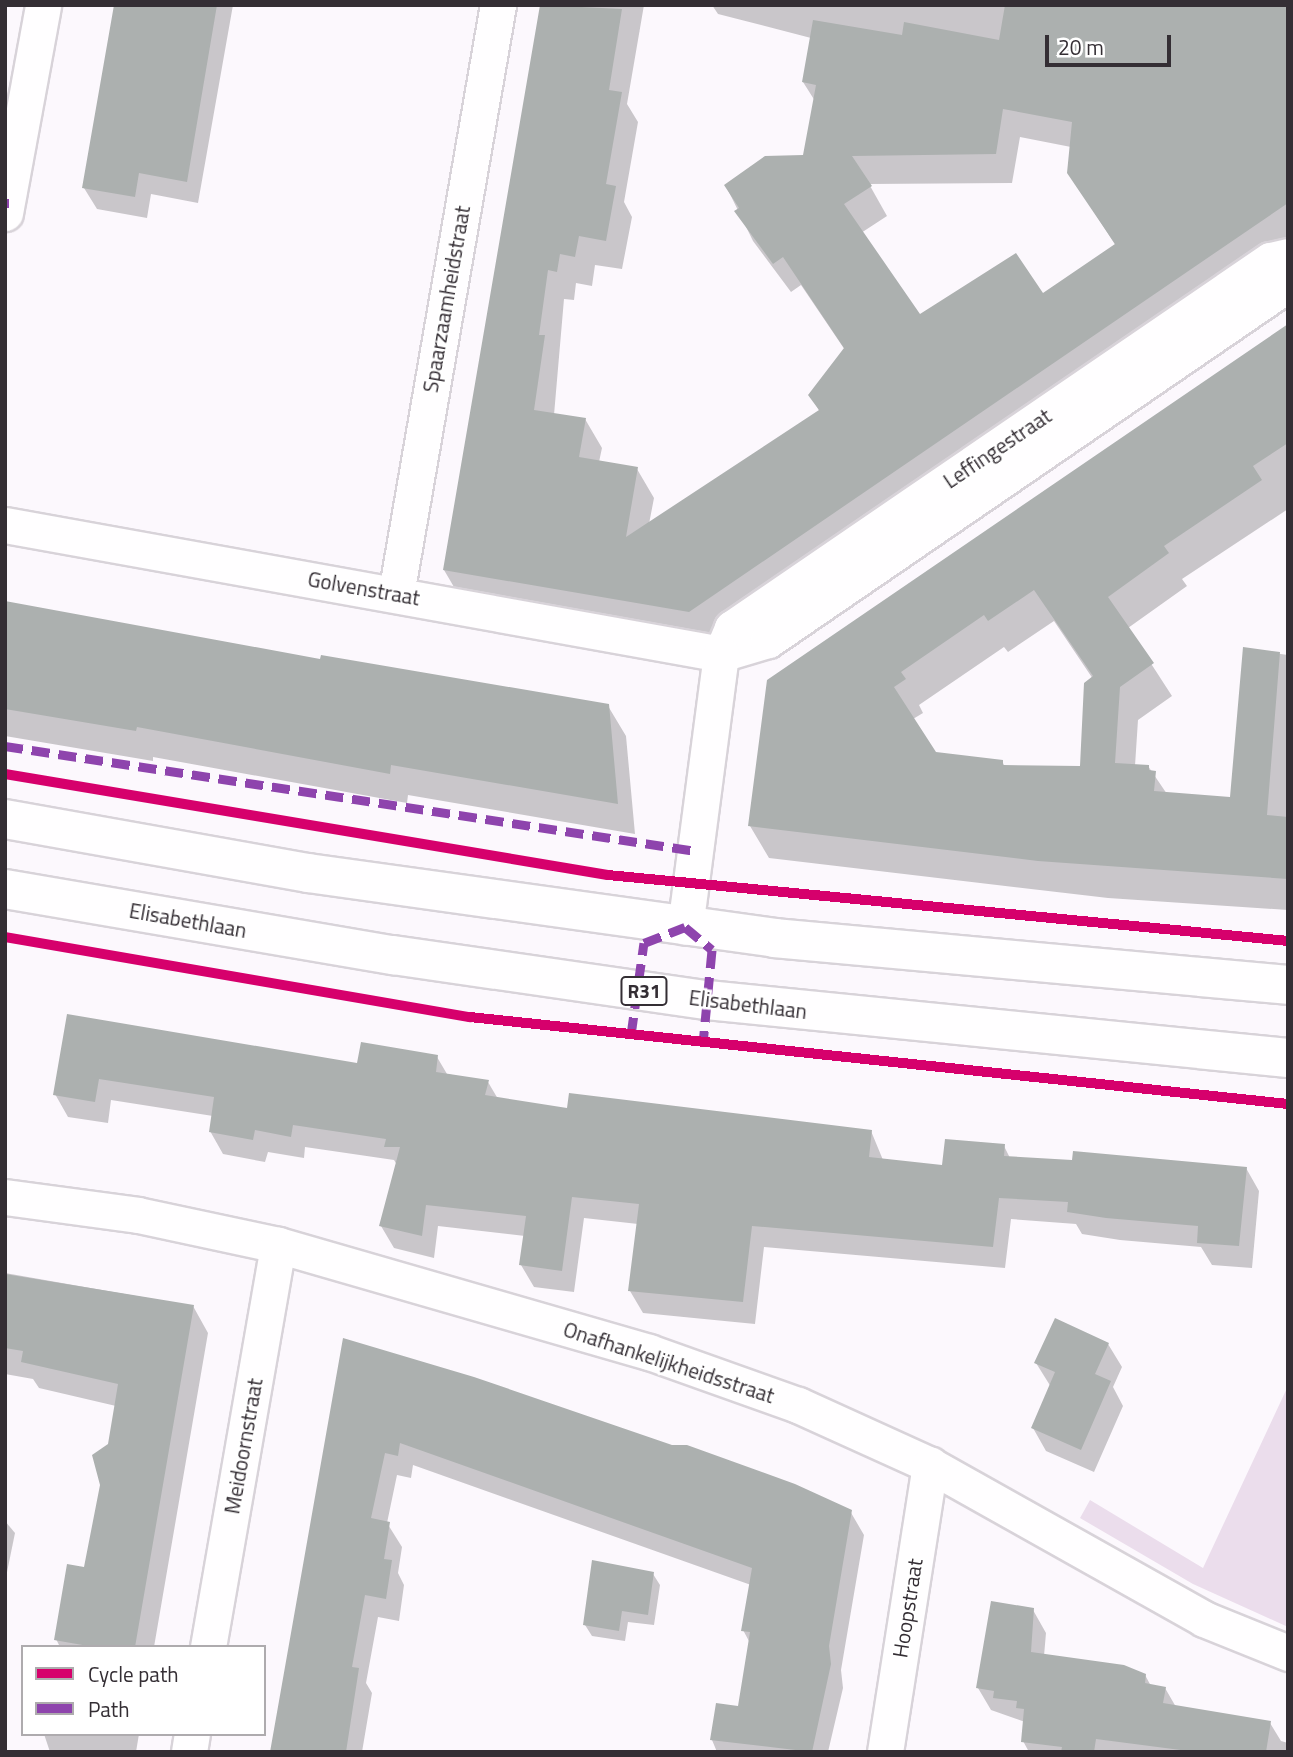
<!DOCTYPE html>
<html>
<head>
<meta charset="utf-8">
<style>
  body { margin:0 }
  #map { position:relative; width:1293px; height:1757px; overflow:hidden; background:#fcf8fd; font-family:"Titillium Web",sans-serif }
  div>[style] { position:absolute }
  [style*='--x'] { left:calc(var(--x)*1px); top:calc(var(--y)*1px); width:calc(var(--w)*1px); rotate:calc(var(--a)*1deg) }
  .green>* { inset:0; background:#ebddec }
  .shadow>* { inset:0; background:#0003 }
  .building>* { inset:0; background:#acb0af }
  .roads { filter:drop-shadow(2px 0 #d8d3d9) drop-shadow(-2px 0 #d8d3d9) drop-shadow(0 2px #d8d3d9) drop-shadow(0 -2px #d8d3d9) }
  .street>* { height:35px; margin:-17.5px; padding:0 17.5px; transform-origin:17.5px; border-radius:17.5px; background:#fffeff }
  .primary>* { height:38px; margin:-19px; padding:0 19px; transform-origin:19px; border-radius:19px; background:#fffeff }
  .quiet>* { height:9px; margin-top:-4.5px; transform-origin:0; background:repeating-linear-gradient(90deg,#8e44ad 0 18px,transparent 0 27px) }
  .cycleway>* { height:10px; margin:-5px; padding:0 5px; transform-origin:5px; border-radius:5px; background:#d6006c }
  span { translate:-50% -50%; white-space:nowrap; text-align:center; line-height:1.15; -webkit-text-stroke:5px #fff; paint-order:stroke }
  .shield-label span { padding:2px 5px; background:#fff; border:2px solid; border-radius:5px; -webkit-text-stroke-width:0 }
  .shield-label { font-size:19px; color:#342e34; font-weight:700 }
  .street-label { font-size:21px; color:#342e34 }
  .frame { position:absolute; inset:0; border:7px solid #342e34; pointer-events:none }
  .legend { position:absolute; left:21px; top:1645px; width:245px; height:91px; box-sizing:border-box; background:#fff; border:2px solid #aeabae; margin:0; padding:9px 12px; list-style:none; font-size:21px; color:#342e34 }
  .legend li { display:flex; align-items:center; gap:14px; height:35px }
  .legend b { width:35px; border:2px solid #aeabae }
  .scale { position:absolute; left:1045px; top:35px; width:126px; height:32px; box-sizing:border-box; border:4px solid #342e34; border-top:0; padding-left:9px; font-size:21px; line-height:24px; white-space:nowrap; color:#342e34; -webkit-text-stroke:5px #fff; paint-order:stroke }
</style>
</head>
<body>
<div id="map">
  <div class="green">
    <div style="clip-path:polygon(1288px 1386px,1288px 1627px,1193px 1584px,1080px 1518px,1090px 1500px,1203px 1568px)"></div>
  </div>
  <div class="shadow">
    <div style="clip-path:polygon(116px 5px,233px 5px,198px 203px,151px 194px,147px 218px,97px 209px,84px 188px)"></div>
    <div style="clip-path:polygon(evenodd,542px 5px,644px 5px,627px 104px,638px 122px,624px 202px,632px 217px,622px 269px,595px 265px,592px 286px,576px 283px,574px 300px,564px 299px,554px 415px,585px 419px,602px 448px,599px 462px,637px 469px,654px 498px,649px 524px,820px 412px,810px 395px,845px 350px,801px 285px,791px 292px,753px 241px,726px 186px,804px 157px,815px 101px,803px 82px,811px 38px,718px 14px,712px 5px,1288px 5px,1288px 243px,706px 641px,461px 599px,444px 570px,542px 5px,1020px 137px,1071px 147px,1069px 173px,1116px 246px,1043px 295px,919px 317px,861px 233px,887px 216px,869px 184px,1012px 183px,1020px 137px)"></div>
    <div style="clip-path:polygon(evenodd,1288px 327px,1288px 509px,1182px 579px,1187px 586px,1128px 628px,1172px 696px,1138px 720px,1135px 766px,1148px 766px,1167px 794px,1231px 799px,1244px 649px,1288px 655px,1288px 910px,1108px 898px,769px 858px,750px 826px,769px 681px,1288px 327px,1054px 621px,1093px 679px,1082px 768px,1005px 767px,1002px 761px,935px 753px,913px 719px,923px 713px,919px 705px,1004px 647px,1008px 652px,1054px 621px)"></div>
    <div style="clip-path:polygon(5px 603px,321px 661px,608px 706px,626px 736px,635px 834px,408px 795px,407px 803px,153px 757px,153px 761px,5px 736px)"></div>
    <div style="clip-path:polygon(68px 1016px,358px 1065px,437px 1057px,447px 1074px,488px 1082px,498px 1099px,569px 1110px,871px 1131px,883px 1160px,944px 1167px,1004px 1146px,1010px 1158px,1246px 1168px,1259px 1191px,1252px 1268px,1212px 1265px,1201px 1247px,1120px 1240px,1082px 1234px,1076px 1224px,1011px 1219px,1005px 1268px,764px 1247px,755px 1324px,643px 1313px,630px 1291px,638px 1224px,584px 1218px,574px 1292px,534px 1287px,521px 1265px,525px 1236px,438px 1226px,434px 1258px,394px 1248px,381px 1226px,397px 1165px,394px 1160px,305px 1147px,304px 1158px,268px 1152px,265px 1162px,223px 1154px,210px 1131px,213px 1116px,111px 1100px,108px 1123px,68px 1117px,55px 1094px)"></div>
    <div style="clip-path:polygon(5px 1273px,193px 1306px,208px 1333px,154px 1647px,60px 1647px,56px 1639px,85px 1569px,116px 1406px,39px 1388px,33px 1379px,5px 1374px)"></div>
    <div style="clip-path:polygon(345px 1341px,850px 1511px,864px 1535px,841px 1670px,843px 1688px,828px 1752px,717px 1752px,712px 1740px,740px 1708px,750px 1643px,743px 1630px,751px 1585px,413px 1465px,411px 1478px,397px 1475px,387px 1523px,402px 1547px,398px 1573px,404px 1585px,399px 1621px,378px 1617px,366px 1683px,372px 1693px,362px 1752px,272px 1752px)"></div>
    <div style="clip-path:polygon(1108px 1344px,1122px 1367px,1113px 1387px,1123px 1406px,1094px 1472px,1046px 1451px,1033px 1428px,1051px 1387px,1036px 1363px)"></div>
    <div style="clip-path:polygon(5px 1521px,15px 1533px,5px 1582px)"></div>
    <div style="clip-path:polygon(653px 1574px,660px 1585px,654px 1625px,628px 1622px,625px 1641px,592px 1636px,585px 1625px)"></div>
    <div style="clip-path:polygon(1033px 1610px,1046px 1633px,1044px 1656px,1145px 1675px,1151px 1686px,1165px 1688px,1176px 1707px,1270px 1723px,1281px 1741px,1288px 1743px,1288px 1752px,1029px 1752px,1023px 1741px,1025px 1722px,991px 1710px,978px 1688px)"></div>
    <div style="clip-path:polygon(44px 1734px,139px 1734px,136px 1752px,50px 1752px)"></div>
  </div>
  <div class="building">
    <div style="clip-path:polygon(114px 5px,217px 5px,187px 182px,139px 173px,135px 197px,82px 188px)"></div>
    <div style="clip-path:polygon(evenodd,540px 5px,622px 9px,609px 90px,622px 92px,606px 184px,616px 186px,606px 241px,579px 236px,575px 257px,560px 254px,557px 272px,548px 270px,539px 335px,545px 335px,534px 410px,586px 418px,579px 457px,638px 467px,626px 537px,819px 410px,808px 395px,844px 348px,783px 257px,773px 264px,734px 211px,739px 208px,724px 185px,765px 156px,803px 155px,816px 85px,802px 82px,813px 20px,902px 35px,904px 22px,999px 40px,1005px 5px,1288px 5px,1288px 203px,689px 612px,443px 570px,540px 5px,1003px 109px,1072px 122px,1067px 173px,1115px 244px,1043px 293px,1016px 253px,920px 314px,844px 204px,872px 186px,852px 156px,996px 154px,1003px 109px)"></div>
    <div style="clip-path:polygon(evenodd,1288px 324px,1288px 443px,1253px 466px,1262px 480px,1164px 546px,1169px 553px,1108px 597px,1154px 663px,1120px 687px,1115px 763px,1149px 765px,1149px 770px,1156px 771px,1154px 791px,1230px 797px,1243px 647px,1280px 652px,1267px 815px,1288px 817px,1288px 879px,1038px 861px,748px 826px,767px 680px,1288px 324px,1034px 590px,1093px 676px,1084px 683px,1080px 766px,1003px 765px,1003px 760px,936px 752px,894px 687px,906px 679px,901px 672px,984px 615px,988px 621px,1034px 590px)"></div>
    <div style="clip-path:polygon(5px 601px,320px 659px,321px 655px,609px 704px,618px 804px,391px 765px,390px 774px,137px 727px,136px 731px,5px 709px)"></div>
    <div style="clip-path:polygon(67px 1014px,357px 1063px,361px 1042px,438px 1055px,436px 1072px,489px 1080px,485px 1095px,567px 1108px,569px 1093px,872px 1130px,869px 1157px,942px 1165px,945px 1139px,1005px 1144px,1004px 1156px,1072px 1160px,1073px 1151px,1247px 1167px,1239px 1246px,1197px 1243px,1198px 1226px,1106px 1218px,1067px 1212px,1068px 1202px,999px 1198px,993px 1247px,752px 1226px,743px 1302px,628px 1291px,639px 1204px,572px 1197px,562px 1271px,519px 1265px,526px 1216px,426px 1205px,422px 1236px,379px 1226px,400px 1147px,384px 1147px,386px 1139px,293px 1125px,291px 1137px,255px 1130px,253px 1140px,209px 1132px,214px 1097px,99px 1079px,95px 1102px,53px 1095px)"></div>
    <div style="clip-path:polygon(5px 1274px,194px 1305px,135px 1647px,94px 1647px,54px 1640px,67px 1564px,84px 1567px,100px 1485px,92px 1455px,108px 1444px,118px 1384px,21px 1362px,23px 1351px,5px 1348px)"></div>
    <div style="clip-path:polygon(1055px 1318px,1109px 1343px,1095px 1374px,1111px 1381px,1081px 1450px,1031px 1428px,1055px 1372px,1034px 1363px)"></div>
    <div style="clip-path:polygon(343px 1338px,474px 1377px,672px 1445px,687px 1445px,795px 1484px,852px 1510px,829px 1646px,831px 1664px,812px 1752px,710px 1740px,716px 1703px,738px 1706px,750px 1632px,741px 1631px,752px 1568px,400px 1443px,398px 1456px,385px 1453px,371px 1518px,390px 1522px,384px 1559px,392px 1560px,386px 1599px,365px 1595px,352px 1667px,359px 1668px,346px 1752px,270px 1752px)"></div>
    <div style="clip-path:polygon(592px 1560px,654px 1572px,648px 1615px,622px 1611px,619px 1631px,583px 1625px)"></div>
    <div style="clip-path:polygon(991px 1601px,1034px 1608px,1031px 1652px,1124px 1665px,1146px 1674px,1145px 1683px,1166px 1687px,1163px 1703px,1271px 1721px,1266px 1752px,1196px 1752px,1096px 1739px,1094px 1752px,1061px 1752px,1062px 1747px,1021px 1742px,1024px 1709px,1016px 1708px,1017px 1701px,993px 1698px,994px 1691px,976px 1688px)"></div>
  </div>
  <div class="roads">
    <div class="street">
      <div style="--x:5;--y:213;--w:211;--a:-79.6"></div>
      <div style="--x:1288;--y:256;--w:18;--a:167"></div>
      <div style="--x:1270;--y:260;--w:652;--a:145.63"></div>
      <div style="--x:732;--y:628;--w:28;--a:113"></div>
      <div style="--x:721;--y:654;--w:49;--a:-16.6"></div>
      <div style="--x:768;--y:640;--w:630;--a:-34.4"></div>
      <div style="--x:5;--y:525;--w:728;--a:10.21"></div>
      <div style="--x:721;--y:654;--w:275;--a:97.5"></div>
      <div style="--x:396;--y:594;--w:598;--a:-80.18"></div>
      <div style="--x:5;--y:1197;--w:134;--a:7.7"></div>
      <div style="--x:138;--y:1215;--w:143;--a:12.1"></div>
      <div style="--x:278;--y:1245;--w:386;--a:16.1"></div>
      <div style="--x:649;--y:1352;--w:158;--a:19.6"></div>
      <div style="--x:798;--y:1405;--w:145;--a:24.4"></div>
      <div style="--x:930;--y:1465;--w:314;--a:29.3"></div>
      <div style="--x:1204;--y:1619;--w:91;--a:22"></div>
      <div style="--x:208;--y:1647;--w:408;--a:-80.1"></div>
      <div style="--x:189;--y:1752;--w:18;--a:-81"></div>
      <div style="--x:885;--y:1752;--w:291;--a:-81.1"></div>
    </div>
    <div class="primary">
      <div style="--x:5;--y:819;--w:308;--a:10.1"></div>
      <div style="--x:308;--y:873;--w:471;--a:7.9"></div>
      <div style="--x:774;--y:938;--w:516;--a:5.22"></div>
      <div style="--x:5;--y:889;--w:394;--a:9.7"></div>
      <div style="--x:393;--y:955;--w:317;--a:8.2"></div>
      <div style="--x:707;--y:1000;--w:584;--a:5.7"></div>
    </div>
  </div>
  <div class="quiet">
    <div style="--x:5;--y:203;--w:4;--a:0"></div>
    <div style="--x:5;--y:746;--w:699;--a:8.64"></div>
    <div style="--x:631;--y:1035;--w:93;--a:-82"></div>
    <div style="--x:644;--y:943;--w:44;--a:-21.3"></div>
    <div style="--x:685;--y:927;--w:35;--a:40"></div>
    <div style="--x:712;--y:950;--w:94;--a:95.5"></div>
  </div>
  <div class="cycleway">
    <div style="--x:5;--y:774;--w:611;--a:9.51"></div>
    <div style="--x:608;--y:875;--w:683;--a:5.54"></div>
    <div style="--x:5;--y:937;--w:472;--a:9.8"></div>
    <div style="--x:470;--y:1017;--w:823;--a:6.07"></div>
  </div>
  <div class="shield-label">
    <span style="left:644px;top:991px">R31</span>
  </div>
  <div class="street-label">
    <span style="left:446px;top:299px;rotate:-80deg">Spaarzaamheidstraat</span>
    <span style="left:997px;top:448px;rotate:-34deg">Leffingestraat</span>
    <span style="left:364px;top:588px;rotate:10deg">Golvenstraat</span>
    <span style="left:188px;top:920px;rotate:10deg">Elisabethlaan</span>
    <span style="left:748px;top:1004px;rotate:7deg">Elisabethlaan</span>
    <span style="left:669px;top:1362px;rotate:18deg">Onafhankelijkheidsstraat</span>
    <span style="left:243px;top:1446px;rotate:-80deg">Meidoornstraat</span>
    <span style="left:907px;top:1608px;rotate:-81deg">Hoopstraat</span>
  </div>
  <div class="frame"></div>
  <ul class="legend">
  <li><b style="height:9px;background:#d6006c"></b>Cycle path</li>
  <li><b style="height:9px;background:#8e44ad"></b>Path</li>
  </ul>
  <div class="scale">20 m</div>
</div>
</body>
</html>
